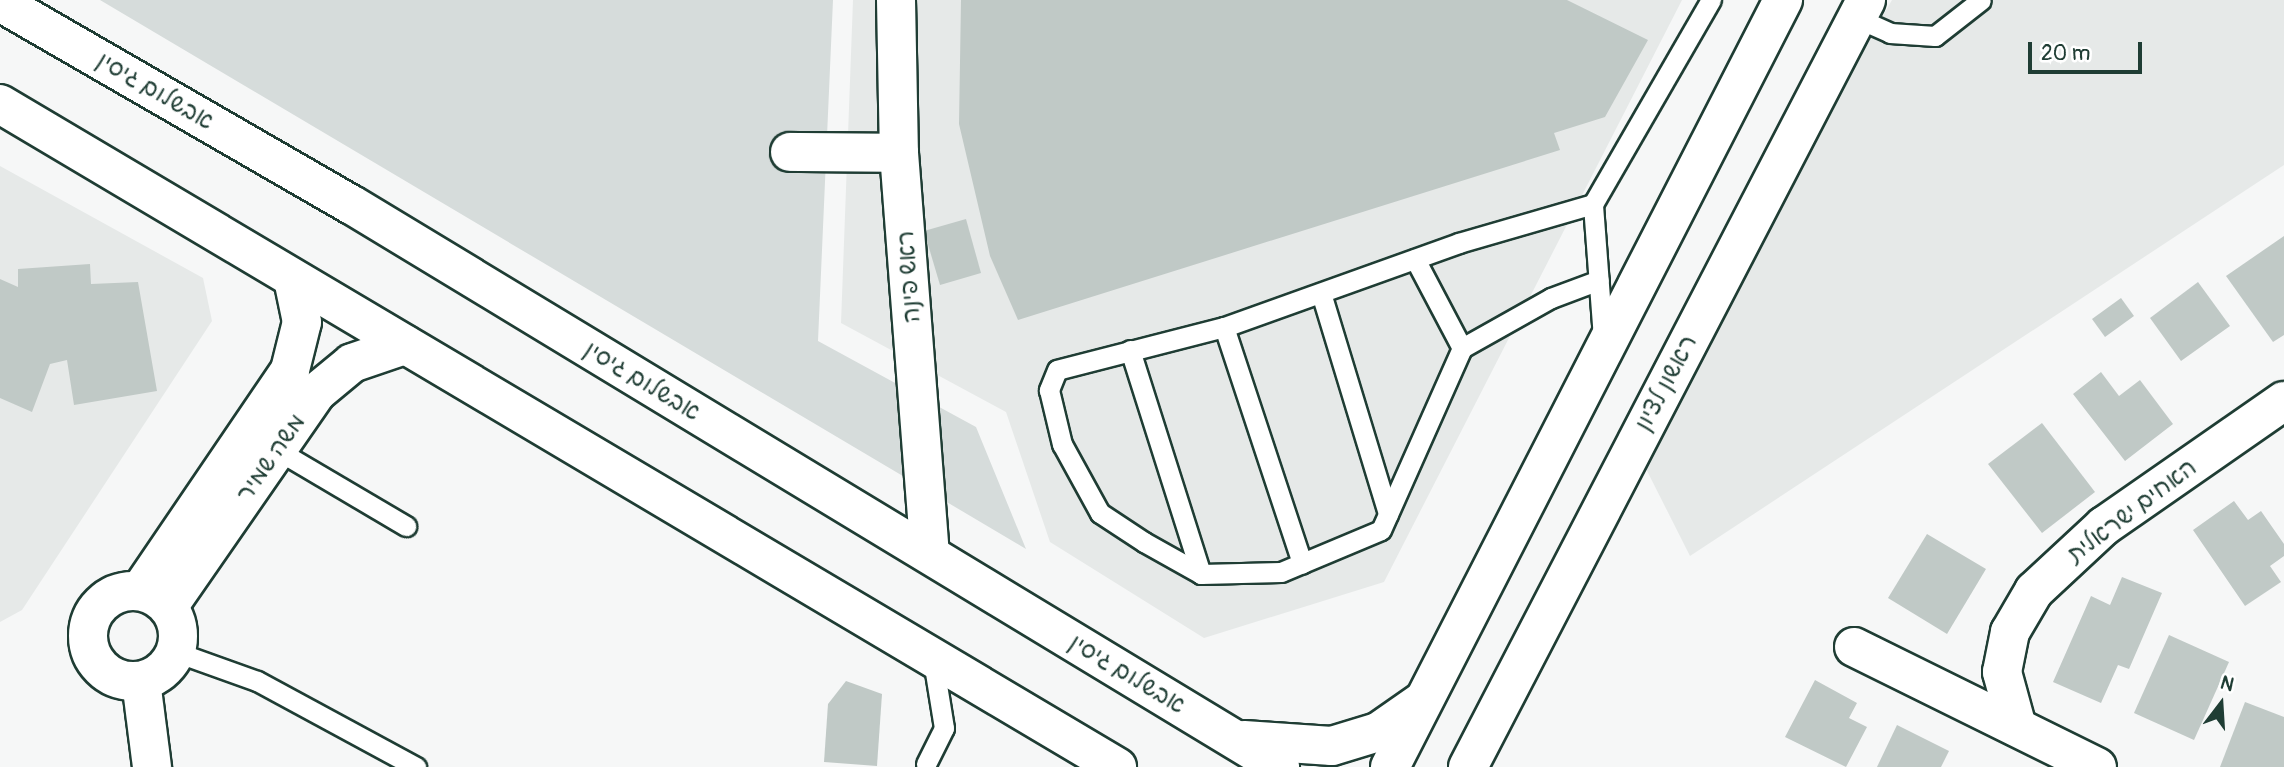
<!DOCTYPE html>
<html>
<head>
<meta charset="utf-8">
<style>
  body { margin:0 }
  #map { position:relative; width:2284px; height:767px; overflow:hidden; background:#f6f7f7; font-family:Pangolin,"Playpen Sans Hebrew",sans-serif }
  div>[style] { position:absolute }
  [style*='--x'] { left:calc(var(--x)*1px); top:calc(var(--y)*1px); width:calc(var(--w)*1px); rotate:calc(var(--a)*1deg) }
  .built>* { inset:0; background:#e6e9e8 }
  .green>* { inset:0; background:#d6dcdb }
  .building>* { inset:0; background:#c0c9c6 }
  .roads { filter:drop-shadow(2px 0 #1f3d34) drop-shadow(-2px 0 #1f3d34) drop-shadow(0 2px #1f3d34) drop-shadow(0 -2px #1f3d34) }
  .lane>* { height:19px; margin:-9.5px; padding:0 9.5px; transform-origin:9.5px; border-radius:9.5px; background:#fff }
  .street>* { height:38px; margin:-19px; padding:0 19px; transform-origin:19px; border-radius:19px; background:#fff }
  .street>.ring { margin:-19px; padding:0; box-sizing:content-box; background:none; border:38px solid #fff; border-radius:50% }
  .secondary>* { height:38px; margin:-19px; padding:0 19px; transform-origin:19px; border-radius:19px; background:#fff }
  span { translate:-50% -50%; white-space:nowrap; text-align:center; line-height:1.15; -webkit-text-stroke:7px #fff; paint-order:stroke }
  .street-label { font-size:24px; color:#1f3d34 }
  .north { position:absolute; left:2186px; top:669px; width:70px; height:70px; -webkit-text-stroke:5px #fff; paint-order:stroke; rotate:17deg; font-size:19px; font-weight:700; line-height:28px; text-align:center; color:#1f3d34 }
  .north::after { content:''; display:block; margin:auto; width:24px; height:32px; background:#1f3d34; clip-path:polygon(50% 0,100% 100%,50% 72%,0 100%) }
  .scale { position:absolute; left:2028px; top:42px; width:114px; height:32px; box-sizing:border-box; border:4px solid #1f3d34; border-top:0; padding-left:9px; font-size:21px; line-height:24px; white-space:nowrap; color:#1f3d34; -webkit-text-stroke:5px #fff; paint-order:stroke }
</style>
</head>
<body>
<div id="map">
  <div class="built">
    <div style="clip-path:polygon(853px 0,1682px 0,1384px 582px,1204px 638px,1050px 542px,1006px 412px,841px 323px)"></div>
    <div style="clip-path:polygon(1892px 0,2284px 0,2284px 165px,1690px 556px,1634px 445px)"></div>
    <div style="clip-path:polygon(0 166px,203px 278px,212px 321px,22px 610px,0 622px)"></div>
  </div>
  <div class="green">
    <div style="clip-path:polygon(100px 0,833px 0,818px 341px,976px 427px,1026px 549px)"></div>
  </div>
  <div class="building">
    <div style="clip-path:polygon(961px 0,1567px 0,1648px 40px,1605px 117px,1554px 133px,1560px 150px,1018px 320px,990px 256px,959px 124px)"></div>
    <div style="clip-path:polygon(966px 219px,981px 273px,940px 285px,924px 231px)"></div>
    <div style="clip-path:polygon(2284px 236px,2284px 335px,2273px 342px,2226px 276px)"></div>
    <div style="clip-path:polygon(90px 264px,91px 284px,138px 282px,157px 391px,74px 405px,67px 360px,50px 364px,32px 412px,0 398px,0 279px,18px 287px,18px 269px)"></div>
    <div style="clip-path:polygon(2198px 282px,2230px 326px,2181px 361px,2150px 318px)"></div>
    <div style="clip-path:polygon(2121px 298px,2134px 316px,2105px 337px,2092px 319px)"></div>
    <div style="clip-path:polygon(2101px 372px,2119px 396px,2140px 380px,2173px 424px,2125px 461px,2073px 394px)"></div>
    <div style="clip-path:polygon(2042px 423px,2095px 492px,2042px 533px,1988px 464px)"></div>
    <div style="clip-path:polygon(2234px 501px,2248px 520px,2261px 511px,2284px 544px,2284px 556px,2270px 566px,2281px 582px,2245px 606px,2193px 530px)"></div>
    <div style="clip-path:polygon(1927px 534px,1986px 569px,1947px 634px,1888px 598px)"></div>
    <div style="clip-path:polygon(2122px 577px,2162px 593px,2129px 669px,2118px 665px,2101px 703px,2053px 682px,2091px 596px,2110px 605px)"></div>
    <div style="clip-path:polygon(2169px 635px,2229px 662px,2194px 740px,2134px 713px)"></div>
    <div style="clip-path:polygon(1815px 680px,1857px 703px,1849px 718px,1867px 727px,1846px 767px,1785px 737px)"></div>
    <div style="clip-path:polygon(846px 681px,882px 694px,877px 766px,824px 762px,828px 704px)"></div>
    <div style="clip-path:polygon(2245px 702px,2284px 717px,2284px 767px,2220px 767px)"></div>
    <div style="clip-path:polygon(1897px 725px,1949px 751px,1941px 767px,1877px 767px)"></div>
  </div>
  <div class="roads">
    <div class="lane">
      <div style="--x:1857;--y:18;--w:36;--a:24"></div>
      <div style="--x:1890;--y:33;--w:45;--a:3.8"></div>
      <div style="--x:1935;--y:36;--w:58;--a:-38"></div>
      <div style="--x:1593;--y:204;--w:140;--a:163.8"></div>
      <div style="--x:1459;--y:243;--w:250;--a:160.3"></div>
      <div style="--x:1224;--y:327;--w:172;--a:165.6"></div>
      <div style="--x:1057;--y:370;--w:22;--a:112"></div>
      <div style="--x:1049;--y:390;--w:56;--a:76.5"></div>
      <div style="--x:1062;--y:444;--w:79;--a:61.2"></div>
      <div style="--x:1100;--y:513;--w:53;--a:33.4"></div>
      <div style="--x:1144;--y:542;--w:65;--a:29.3"></div>
      <div style="--x:1201;--y:574;--w:80;--a:-1.4"></div>
      <div style="--x:1281;--y:572;--w:108;--a:-22.8"></div>
      <div style="--x:1381;--y:530;--w:199;--a:-66"></div>
      <div style="--x:1462;--y:348;--w:102;--a:-29.3"></div>
      <div style="--x:1551;--y:298;--w:51;--a:-20.6"></div>
      <div style="--x:1415;--y:259;--w:101;--a:62.2"></div>
      <div style="--x:1321;--y:293;--w:231;--a:73.1"></div>
      <div style="--x:1224;--y:327;--w:249;--a:71.7"></div>
      <div style="--x:1603;--y:338;--w:134;--a:-94.3"></div>
      <div style="--x:1593;--y:204;--w:236;--a:-60"></div>
      <div style="--x:1130;--y:350;--w:235;--a:72.4"></div>
      <div style="--x:277;--y:450;--w:150;--a:30.5"></div>
      <div style="--x:176;--y:652;--w:86;--a:19.7"></div>
      <div style="--x:257;--y:681;--w:181;--a:28.4"></div>
      <div style="--x:926;--y:764;--w:40;--a:-63.4"></div>
      <div style="--x:944;--y:728;--w:69;--a:-99.2"></div>
    </div>
    <div class="street">
      <div style="--x:896;--y:0;--w:153;--a:88.9"></div>
      <div style="--x:899;--y:153;--w:402;--a:85.6"></div>
      <div style="--x:790;--y:152;--w:109;--a:0.5"></div>
      <div class="ring" style="left:88px;top:591px;width:52px;height:52px"></div>
      <div style="--x:140;--y:591;--w:267;--a:-55.8"></div>
      <div style="--x:290;--y:370;--w:49;--a:-76"></div>
      <div style="--x:302;--y:322;--w:44;--a:-101.8"></div>
      <div style="--x:168;--y:607;--w:262;--a:-55.3"></div>
      <div style="--x:317;--y:392;--w:45;--a:-39.6"></div>
      <div style="--x:352;--y:363;--w:56;--a:-18.8"></div>
      <div style="--x:1854;--y:647;--w:271;--a:26.3"></div>
      <div style="--x:141;--y:681;--w:87;--a:82.7"></div>
      <div style="--x:2017;--y:727;--w:57;--a:-105.3"></div>
      <div style="--x:2002;--y:672;--w:41;--a:-78.7"></div>
      <div style="--x:2010;--y:632;--w:48;--a:-59.7"></div>
      <div style="--x:2034;--y:591;--w:96;--a:-42.9"></div>
      <div style="--x:2104;--y:526;--w:219;--a:-34.8"></div>
    </div>
    <div class="secondary">
      <div style="--x:0;--y:2;--w:406;--a:30"></div>
      <div style="--x:352;--y:205;--w:1085;--a:31.2"></div>
      <div style="--x:0;--y:104;--w:1299;--a:30.69"></div>
      <div style="--x:1244;--y:740;--w:88;--a:3.9"></div>
      <div style="--x:1332;--y:746;--w:48;--a:-16.9"></div>
      <div style="--x:1378;--y:732;--w:52;--a:-34.9"></div>
      <div style="--x:1390;--y:767;--w:862;--a:-62.87"></div>
      <div style="--x:1468;--y:767;--w:864;--a:-62.57"></div>
    </div>
  </div>
  <div class="street-label">
    <span style="left:155px;top:91px;rotate:30deg">אבשלום גיסין</span>
    <span style="left:909px;top:277px;rotate:-94deg">ראש פינה</span>
    <span style="left:642px;top:381px;rotate:31deg">אבשלום גיסין</span>
    <span style="left:1666px;top:383px;rotate:-62deg">ראשון לציון</span>
    <span style="left:271px;top:458px;rotate:-55deg">משה שמיר</span>
    <span style="left:2132px;top:511px;rotate:-37deg">האחים ישראלית</span>
    <span style="left:1127px;top:674px;rotate:31deg">אבשלום גיסין</span>
  </div>
  <div class="north">N</div>
  <div class="scale">20 m</div>
</div>
</body>
</html>
